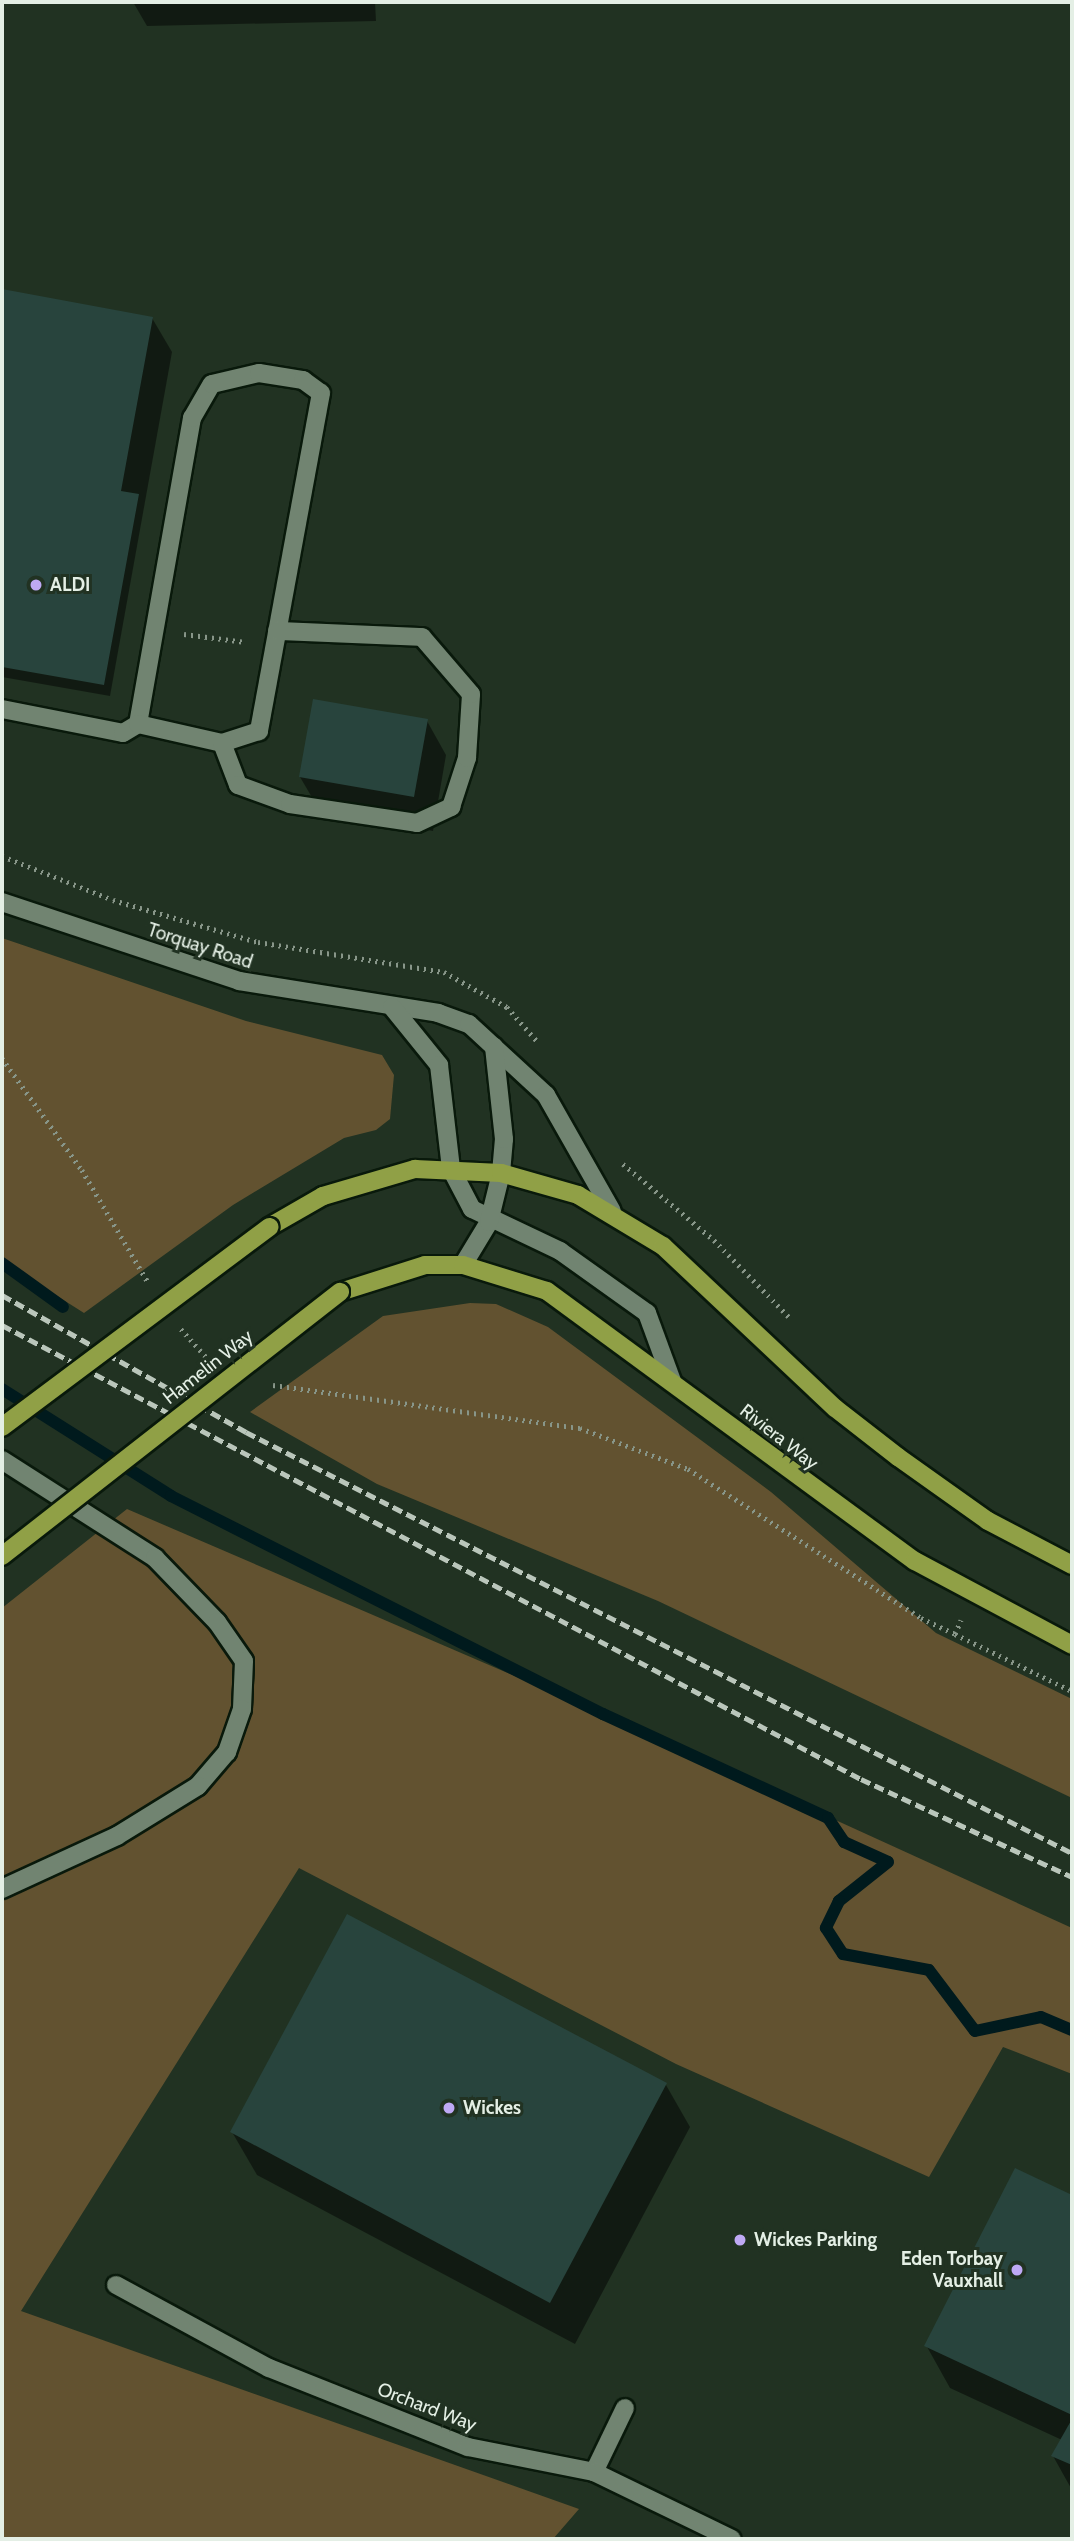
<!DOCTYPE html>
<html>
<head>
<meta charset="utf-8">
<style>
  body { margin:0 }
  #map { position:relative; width:1074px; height:2541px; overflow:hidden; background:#213222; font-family:Cabin,sans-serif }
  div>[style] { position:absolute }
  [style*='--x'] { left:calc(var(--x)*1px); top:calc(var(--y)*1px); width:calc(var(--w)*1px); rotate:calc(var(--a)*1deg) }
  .green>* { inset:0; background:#625230 }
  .shadow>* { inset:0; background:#0007 }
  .stream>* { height:12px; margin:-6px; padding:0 6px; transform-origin:6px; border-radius:6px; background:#001a1d }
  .building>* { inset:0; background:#28443d }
  .path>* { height:4.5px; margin-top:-2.25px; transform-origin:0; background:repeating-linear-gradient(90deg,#889689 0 2px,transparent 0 7px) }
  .roads { filter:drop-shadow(2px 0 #09190b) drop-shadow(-2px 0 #09190b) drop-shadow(0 2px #09190b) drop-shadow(0 -2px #09190b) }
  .service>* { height:18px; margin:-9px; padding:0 9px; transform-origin:9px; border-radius:9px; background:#718471 }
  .minor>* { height:18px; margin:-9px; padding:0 9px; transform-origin:9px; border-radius:9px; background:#718471 }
  .tertiary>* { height:18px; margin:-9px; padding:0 9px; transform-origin:9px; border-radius:9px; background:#718471 }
  .primary>* { height:18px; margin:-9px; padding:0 9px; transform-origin:9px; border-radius:9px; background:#90a046 }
  .rail>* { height:5px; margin-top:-2.5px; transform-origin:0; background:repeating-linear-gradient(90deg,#bac6bb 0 10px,transparent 0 15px) }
  .bridges { filter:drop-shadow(2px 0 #09190b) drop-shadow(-2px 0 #09190b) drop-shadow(0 2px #09190b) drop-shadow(0 -2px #09190b) }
  .primary-bridge>* { height:18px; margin:-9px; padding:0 9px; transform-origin:9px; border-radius:9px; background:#90a046 }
  .dots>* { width:19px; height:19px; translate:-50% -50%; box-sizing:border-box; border:4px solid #213222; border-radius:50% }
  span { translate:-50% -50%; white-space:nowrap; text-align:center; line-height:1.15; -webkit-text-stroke:6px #213222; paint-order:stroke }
  .poi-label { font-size:19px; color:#e4efe5; font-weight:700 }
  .left { translate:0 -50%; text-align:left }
  .right { translate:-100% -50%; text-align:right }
  .street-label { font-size:19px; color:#e4efe5 }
  .frame { position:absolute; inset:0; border:4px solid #e4efe5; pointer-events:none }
</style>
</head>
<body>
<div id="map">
  <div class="green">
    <div style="clip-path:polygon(2px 938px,246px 1021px,382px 1055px,394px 1075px,390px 1119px,376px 1130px,344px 1138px,233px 1205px,84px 1313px,2px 1261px)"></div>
    <div style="clip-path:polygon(470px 1303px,496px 1304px,548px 1327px,771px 1492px,936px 1633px,1072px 1699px,1072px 1798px,658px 1601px,377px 1484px,250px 1412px,383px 1316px)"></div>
    <div style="clip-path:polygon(127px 1509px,603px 1714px,1072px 1928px,1072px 2074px,1003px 2047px,929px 2177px,676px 2064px,299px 1868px,21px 2311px,579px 2509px,553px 2539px,2px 2539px,2px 1608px)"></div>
  </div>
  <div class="shadow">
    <div style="clip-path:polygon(133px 2px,375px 2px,376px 21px,147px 26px)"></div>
    <div style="clip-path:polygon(2px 291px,152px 318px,172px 352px,110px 696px,2px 677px)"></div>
    <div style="clip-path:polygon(427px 721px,446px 755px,433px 831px,320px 811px,300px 777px)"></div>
    <div style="clip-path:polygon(666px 2085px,690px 2127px,575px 2344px,257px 2175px,232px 2132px)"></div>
    <div style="clip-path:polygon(1016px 2170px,1072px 2197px,1072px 2490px,1053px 2456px,1062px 2440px,950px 2388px,926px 2345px)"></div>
  </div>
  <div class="stream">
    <div style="--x:2;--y:1263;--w:75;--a:35.8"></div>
    <div style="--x:2;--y:1389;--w:200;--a:32.3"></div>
    <div style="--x:171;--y:1496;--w:484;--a:26.8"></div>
    <div style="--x:603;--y:1714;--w:248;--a:24.8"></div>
    <div style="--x:828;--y:1818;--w:29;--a:56"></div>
    <div style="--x:844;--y:1842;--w:48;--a:24.4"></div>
    <div style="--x:888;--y:1862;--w:63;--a:141.5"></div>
    <div style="--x:839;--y:1901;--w:30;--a:116"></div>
    <div style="--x:826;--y:1928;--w:31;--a:57"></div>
    <div style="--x:843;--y:1954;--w:87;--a:10.5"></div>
    <div style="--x:929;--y:1970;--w:76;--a:53"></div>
    <div style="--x:975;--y:2031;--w:67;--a:-12"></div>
    <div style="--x:1041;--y:2017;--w:34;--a:23"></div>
  </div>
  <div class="building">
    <div style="clip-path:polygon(2px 289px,153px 317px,121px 491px,139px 494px,104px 685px,2px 667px)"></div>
    <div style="clip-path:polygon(313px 699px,428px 719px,414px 797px,299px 777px)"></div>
    <div style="clip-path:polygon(347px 1914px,667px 2083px,550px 2303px,230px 2132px)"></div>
    <div style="clip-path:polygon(1015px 2168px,1072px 2195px,1072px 2415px,924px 2346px)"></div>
    <div style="clip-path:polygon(1072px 2419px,1072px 2465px,1051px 2456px)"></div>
  </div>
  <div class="path">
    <div style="--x:184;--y:634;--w:62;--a:7.5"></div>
    <div style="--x:2;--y:856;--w:119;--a:21.6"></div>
    <div style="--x:113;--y:900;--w:151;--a:16.2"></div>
    <div style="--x:258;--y:942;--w:188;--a:9.2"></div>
    <div style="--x:444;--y:972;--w:72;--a:29.1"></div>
    <div style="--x:507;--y:1007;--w:45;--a:48.6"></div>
    <div style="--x:2;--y:1058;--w:138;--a:54.5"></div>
    <div style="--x:82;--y:1170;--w:130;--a:59.5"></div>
    <div style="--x:623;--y:1164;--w:119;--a:39.9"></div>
    <div style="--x:714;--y:1240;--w:110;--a:45.7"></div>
    <div style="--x:181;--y:1329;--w:40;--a:48"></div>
    <div style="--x:273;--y:1385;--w:310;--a:8"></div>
    <div style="--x:580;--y:1428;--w:116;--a:20.8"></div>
    <div style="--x:688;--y:1469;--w:277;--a:32.6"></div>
    <div style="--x:921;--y:1618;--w:38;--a:25"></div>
    <div style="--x:955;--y:1634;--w:15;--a:-67"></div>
    <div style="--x:955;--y:1634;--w:130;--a:26"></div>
  </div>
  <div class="roads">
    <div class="service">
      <div style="--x:2;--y:709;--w:123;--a:11.2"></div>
      <div style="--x:123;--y:733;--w:17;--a:-31"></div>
      <div style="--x:138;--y:724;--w:311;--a:-80"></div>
      <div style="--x:192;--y:418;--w:39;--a:-60"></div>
      <div style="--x:212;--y:384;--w:48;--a:-13.2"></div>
      <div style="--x:259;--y:373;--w:45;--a:9"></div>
      <div style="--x:303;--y:380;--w:22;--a:36"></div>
      <div style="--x:321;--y:393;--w:344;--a:100.4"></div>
      <div style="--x:259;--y:731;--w:39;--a:162"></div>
      <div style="--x:222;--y:743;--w:86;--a:-167.3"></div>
      <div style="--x:222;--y:743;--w:45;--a:69.1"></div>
      <div style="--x:238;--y:785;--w:55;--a:20.1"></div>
      <div style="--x:290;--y:804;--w:128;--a:8.5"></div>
      <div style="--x:417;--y:823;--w:38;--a:-25"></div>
      <div style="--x:451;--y:807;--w:52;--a:-71.9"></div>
      <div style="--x:467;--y:758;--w:64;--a:-86.4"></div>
      <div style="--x:471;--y:694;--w:75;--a:-130.7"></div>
      <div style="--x:422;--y:637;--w:145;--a:-177.6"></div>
      <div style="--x:2;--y:1460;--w:182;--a:32.6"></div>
      <div style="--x:155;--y:1558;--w:89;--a:45.9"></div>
      <div style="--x:217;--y:1622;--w:47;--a:55.3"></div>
      <div style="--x:244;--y:1661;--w:48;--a:92.4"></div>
      <div style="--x:242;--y:1709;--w:46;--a:109.2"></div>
      <div style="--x:227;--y:1752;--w:45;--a:130.5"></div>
      <div style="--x:198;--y:1786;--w:95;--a:148.3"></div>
      <div style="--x:117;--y:1836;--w:127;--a:155.3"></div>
      <div style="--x:594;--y:2472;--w:71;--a:-64.2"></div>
    </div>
    <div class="minor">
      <div style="--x:116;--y:2285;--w:174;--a:28.5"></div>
      <div style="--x:269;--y:2368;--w:214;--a:21.7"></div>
      <div style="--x:468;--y:2447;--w:128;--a:11.2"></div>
      <div style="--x:594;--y:2472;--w:153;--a:25.9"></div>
    </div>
    <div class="tertiary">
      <div style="--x:2;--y:902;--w:250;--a:18.4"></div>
      <div style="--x:239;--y:981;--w:202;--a:9.1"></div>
      <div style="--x:438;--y:1013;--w:33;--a:20"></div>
      <div style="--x:469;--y:1024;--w:105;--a:42.7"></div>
      <div style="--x:546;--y:1095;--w:133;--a:60.4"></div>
      <div style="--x:392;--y:1007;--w:75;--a:51"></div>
      <div style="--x:439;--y:1065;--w:105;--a:83.4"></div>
      <div style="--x:451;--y:1169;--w:45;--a:62.3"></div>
      <div style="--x:472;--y:1209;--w:98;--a:25.5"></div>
      <div style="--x:560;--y:1251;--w:107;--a:35.5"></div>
      <div style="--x:647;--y:1313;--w:72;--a:69.8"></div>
      <div style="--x:463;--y:1265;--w:50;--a:-58.8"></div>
      <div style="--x:489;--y:1222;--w:50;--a:-76.2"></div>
      <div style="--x:501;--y:1173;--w:34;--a:-85"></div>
      <div style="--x:504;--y:1139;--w:93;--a:-96.2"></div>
    </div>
    <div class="primary">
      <div style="--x:269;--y:1227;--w:62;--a:-29.9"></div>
      <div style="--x:323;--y:1196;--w:96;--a:-16.4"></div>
      <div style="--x:415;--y:1169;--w:86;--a:2.7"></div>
      <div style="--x:501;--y:1173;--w:80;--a:15.9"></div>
      <div style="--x:578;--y:1195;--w:99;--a:31"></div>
      <div style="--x:663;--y:1246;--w:236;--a:43.3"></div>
      <div style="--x:835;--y:1408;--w:80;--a:37.9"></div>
      <div style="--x:898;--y:1457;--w:110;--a:35.4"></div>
      <div style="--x:988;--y:1521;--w:95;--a:27.6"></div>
      <div style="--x:340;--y:1292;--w:89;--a:-17.6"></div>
      <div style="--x:425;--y:1265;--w:38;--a:0"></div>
      <div style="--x:463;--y:1265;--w:88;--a:17.2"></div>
      <div style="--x:547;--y:1291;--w:456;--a:36.3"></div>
      <div style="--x:915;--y:1561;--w:178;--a:28.1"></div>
    </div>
  </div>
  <div class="rail">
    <div style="--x:2;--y:1295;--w:280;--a:29.3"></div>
    <div style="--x:246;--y:1432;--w:927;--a:27.01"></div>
    <div style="--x:2;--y:1325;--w:972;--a:27.86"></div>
    <div style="--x:861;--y:1779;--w:233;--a:24.9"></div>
  </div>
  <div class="bridges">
    <div class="primary-bridge">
      <div style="--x:2;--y:1427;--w:334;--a:-36.8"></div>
      <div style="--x:2;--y:1556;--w:429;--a:-38"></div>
    </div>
  </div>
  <div class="dots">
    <div style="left:36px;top:585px;background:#bfa9f4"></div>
    <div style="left:449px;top:2108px;background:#bfa9f4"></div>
    <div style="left:740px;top:2240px;background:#bfa9f4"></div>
    <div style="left:1017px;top:2270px;background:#bfa9f4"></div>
  </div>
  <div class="poi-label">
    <span class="left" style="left:50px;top:585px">ALDI</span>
    <span class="left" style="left:463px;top:2108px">Wickes</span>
    <span class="left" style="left:754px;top:2240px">Wickes Parking</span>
    <span class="right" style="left:1003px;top:2270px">Eden Torbay<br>Vauxhall</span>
  </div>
  <div class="street-label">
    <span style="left:200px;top:946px;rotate:18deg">Torquay Road</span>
    <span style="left:208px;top:1367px;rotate:-38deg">Hamelin Way</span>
    <span style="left:779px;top:1437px;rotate:38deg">Riviera Way</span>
    <span style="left:427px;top:2407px;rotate:21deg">Orchard Way</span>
  </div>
  <div class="frame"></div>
</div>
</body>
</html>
